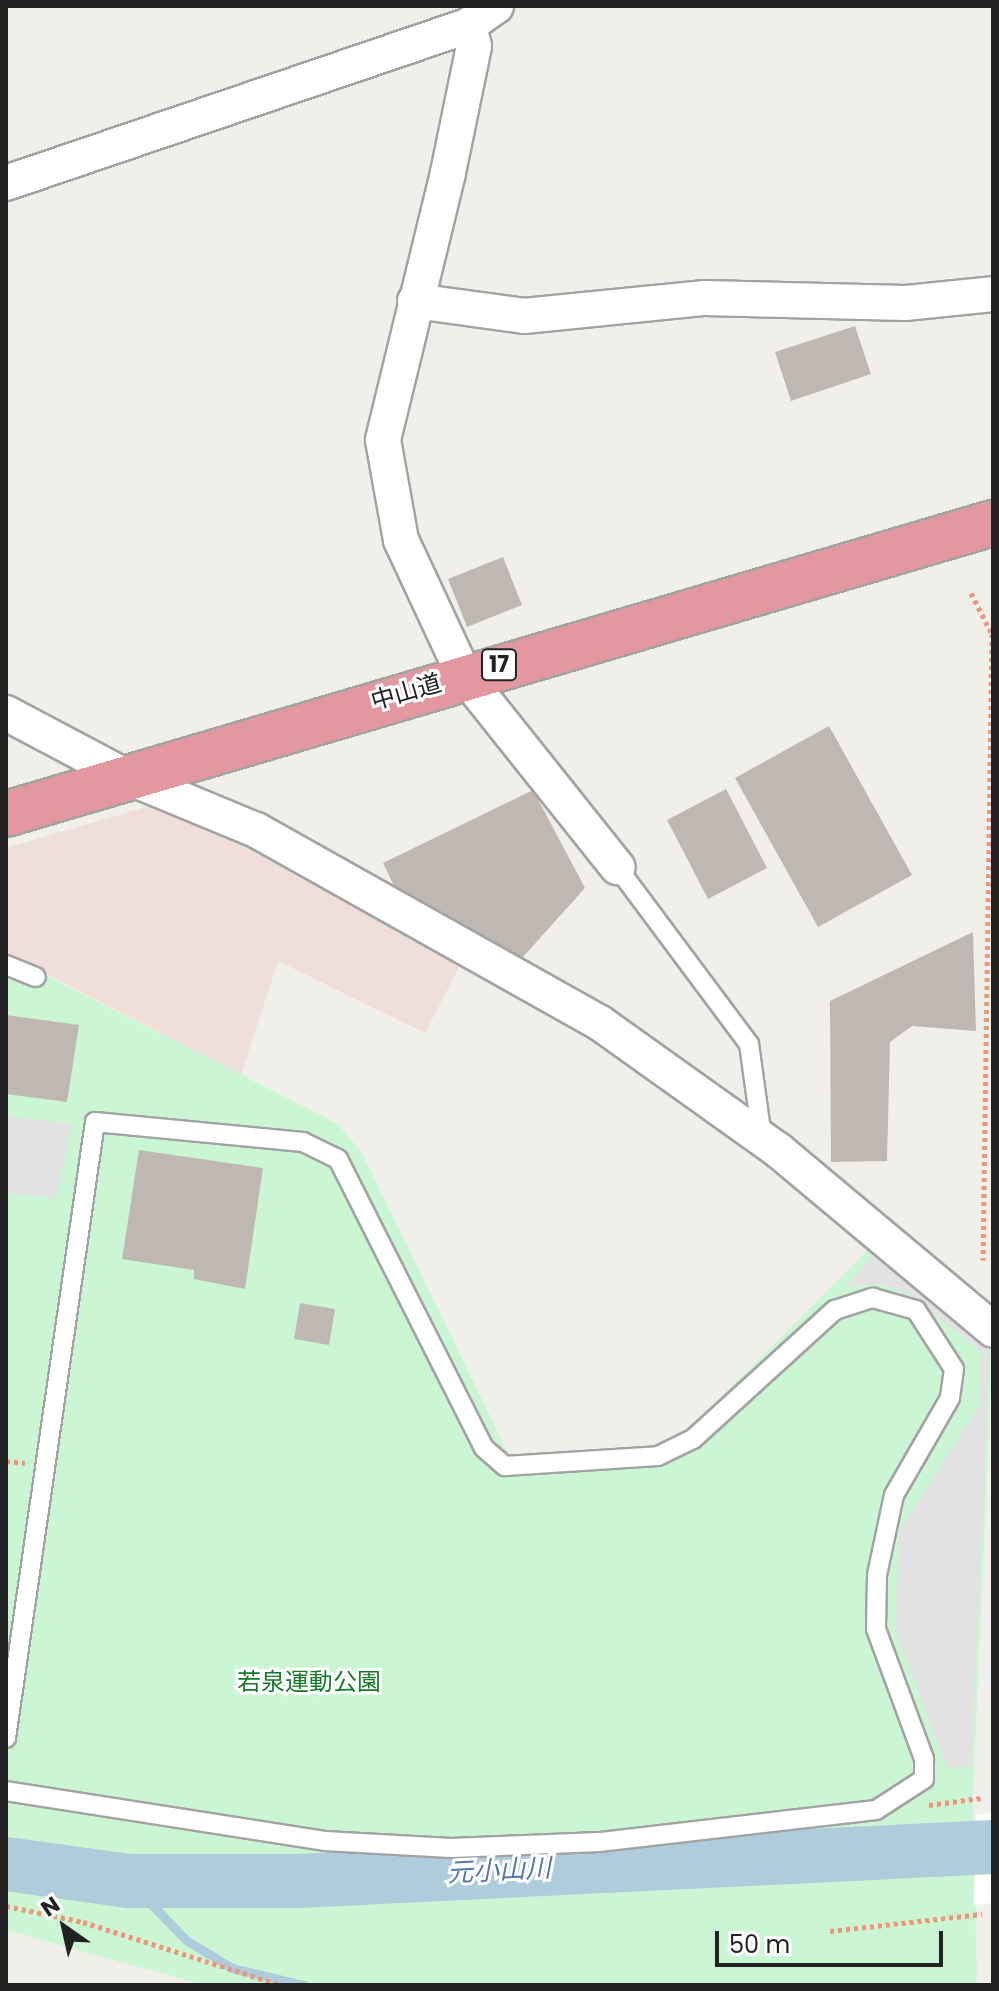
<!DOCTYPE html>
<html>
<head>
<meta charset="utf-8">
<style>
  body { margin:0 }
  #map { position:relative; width:999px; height:1991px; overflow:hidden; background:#f1efe9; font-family:Poppins,"Noto Sans JP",sans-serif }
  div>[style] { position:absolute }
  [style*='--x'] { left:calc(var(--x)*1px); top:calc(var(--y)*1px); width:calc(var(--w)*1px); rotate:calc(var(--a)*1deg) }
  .commercial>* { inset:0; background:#f0dedb }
  .park>* { inset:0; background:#cbf6d3 }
  .parking>* { inset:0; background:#e2e2e2 }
  .pier>* { inset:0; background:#fff }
  .stream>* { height:9px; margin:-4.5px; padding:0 4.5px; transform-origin:4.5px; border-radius:4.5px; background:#aeccdb }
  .river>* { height:54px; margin:-27px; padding:0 27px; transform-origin:27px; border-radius:27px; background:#aeccdb }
  .building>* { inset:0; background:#bfb8b2 }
  .path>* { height:5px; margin-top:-2.5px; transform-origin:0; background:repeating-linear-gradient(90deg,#f0947c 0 4px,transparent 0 8px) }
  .roads { filter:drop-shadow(2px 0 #a3a3a3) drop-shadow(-2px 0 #a3a3a3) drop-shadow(0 2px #a3a3a3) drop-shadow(0 -2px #a3a3a3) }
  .lane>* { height:18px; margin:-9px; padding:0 9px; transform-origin:9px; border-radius:9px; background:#fff }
  .street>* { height:34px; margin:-17px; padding:0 17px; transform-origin:17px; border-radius:17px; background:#fff }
  .highway>* { height:44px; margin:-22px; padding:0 22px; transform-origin:22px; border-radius:22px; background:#e2989e }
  span { translate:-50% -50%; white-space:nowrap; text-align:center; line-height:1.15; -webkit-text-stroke:6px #fff; paint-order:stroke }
  .shield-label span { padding:2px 6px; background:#fff; border:2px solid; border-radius:6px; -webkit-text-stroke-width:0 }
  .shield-label { font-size:22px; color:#222; font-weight:700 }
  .street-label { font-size:24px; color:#222 }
  .park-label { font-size:24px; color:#157b28 }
  .water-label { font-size:26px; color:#5477ab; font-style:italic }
  .frame { position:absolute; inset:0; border:8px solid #222; pointer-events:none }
  .north { position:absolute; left:24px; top:1887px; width:80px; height:80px; -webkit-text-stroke:6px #fff; paint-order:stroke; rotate:326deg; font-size:22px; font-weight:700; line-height:32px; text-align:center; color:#222 }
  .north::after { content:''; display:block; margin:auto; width:28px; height:36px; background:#222; clip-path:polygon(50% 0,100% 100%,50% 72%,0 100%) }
  .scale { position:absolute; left:715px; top:1931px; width:228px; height:36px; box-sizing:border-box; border:4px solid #222; border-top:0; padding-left:10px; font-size:24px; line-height:28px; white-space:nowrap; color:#222; -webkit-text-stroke:6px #fff; paint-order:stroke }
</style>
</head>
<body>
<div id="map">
  <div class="commercial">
    <div style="clip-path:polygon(163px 802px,460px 965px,425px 1033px,278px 961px,241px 1075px,6px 953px,6px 848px)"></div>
  </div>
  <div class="park">
    <div style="clip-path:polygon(6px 973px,43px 974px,338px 1124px,362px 1153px,509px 1455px,652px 1447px,685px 1433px,874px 1244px,993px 1342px,973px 1794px,977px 1985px,203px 1985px,6px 1930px)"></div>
  </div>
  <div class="parking">
    <div style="clip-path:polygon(6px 1116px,72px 1124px,56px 1199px,6px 1193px)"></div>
    <div style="clip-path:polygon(873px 1255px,990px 1347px,971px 1766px,947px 1768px,895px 1630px,899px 1531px,980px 1405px,981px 1352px,909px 1294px,880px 1284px,845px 1287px)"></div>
  </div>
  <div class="pier">
    <div style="clip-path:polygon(993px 1813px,993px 1903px,974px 1905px,976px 1815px)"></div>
  </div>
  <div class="stream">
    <div style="--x:129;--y:1881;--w:82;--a:46"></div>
    <div style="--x:186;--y:1940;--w:54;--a:31.3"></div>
    <div style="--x:232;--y:1968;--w:74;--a:13.3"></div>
  </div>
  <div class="river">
    <div style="--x:6;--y:1864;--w:124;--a:7.9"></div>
    <div style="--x:129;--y:1881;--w:170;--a:0"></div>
    <div style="--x:299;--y:1881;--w:695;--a:-2.8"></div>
  </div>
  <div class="building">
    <div style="clip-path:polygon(855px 326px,871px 374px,791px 401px,775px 352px)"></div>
    <div style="clip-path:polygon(503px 557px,522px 605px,467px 627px,448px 579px)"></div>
    <div style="clip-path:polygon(829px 726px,912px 875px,818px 927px,735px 778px)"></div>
    <div style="clip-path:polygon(726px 789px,767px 868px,708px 899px,667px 820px)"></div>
    <div style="clip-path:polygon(533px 790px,585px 888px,522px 958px,397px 892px,383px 863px)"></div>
    <div style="clip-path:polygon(973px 932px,976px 1031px,912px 1026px,890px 1042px,887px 1161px,831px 1162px,830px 1001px)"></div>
    <div style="clip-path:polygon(6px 1015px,79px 1025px,67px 1102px,6px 1094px)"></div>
    <div style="clip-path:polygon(139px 1150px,263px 1168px,245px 1289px,194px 1279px,194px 1270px,122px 1259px)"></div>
    <div style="clip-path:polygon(300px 1303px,335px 1309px,329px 1345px,294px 1339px)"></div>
  </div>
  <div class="path">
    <div style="--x:971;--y:593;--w:46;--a:62.9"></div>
    <div style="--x:992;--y:634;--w:626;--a:90.82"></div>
    <div style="--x:6;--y:1461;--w:19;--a:6"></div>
    <div style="--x:929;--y:1805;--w:52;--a:-7.7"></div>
    <div style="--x:6;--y:1906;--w:79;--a:11.7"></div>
    <div style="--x:83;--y:1922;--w:208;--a:17.7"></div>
    <div style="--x:830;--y:1931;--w:153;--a:-6.4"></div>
  </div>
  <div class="roads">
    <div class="lane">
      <div style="--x:617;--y:867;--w:221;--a:53.3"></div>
      <div style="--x:749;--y:1044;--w:95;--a:82.1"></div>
      <div style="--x:6;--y:965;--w:32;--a:22"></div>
      <div style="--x:6;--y:1738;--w:622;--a:-81.78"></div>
      <div style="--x:95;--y:1122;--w:209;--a:5.5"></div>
      <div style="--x:303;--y:1142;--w:39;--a:26"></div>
      <div style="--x:338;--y:1159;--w:324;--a:63.2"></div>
      <div style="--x:484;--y:1448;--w:28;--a:41"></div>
      <div style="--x:505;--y:1466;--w:153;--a:-3.7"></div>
      <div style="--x:658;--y:1456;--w:39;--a:-26"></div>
      <div style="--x:693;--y:1439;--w:192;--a:-42.3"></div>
      <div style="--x:835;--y:1310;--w:40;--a:-18"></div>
      <div style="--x:873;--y:1298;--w:45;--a:15.6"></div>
      <div style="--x:916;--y:1310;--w:70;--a:57.2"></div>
      <div style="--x:954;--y:1369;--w:29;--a:98"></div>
      <div style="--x:950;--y:1398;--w:112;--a:120"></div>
      <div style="--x:894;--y:1495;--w:82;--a:102"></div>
      <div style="--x:877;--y:1575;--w:54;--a:91.1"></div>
      <div style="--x:876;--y:1629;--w:139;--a:69.7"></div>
      <div style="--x:924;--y:1759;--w:20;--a:90"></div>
      <div style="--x:924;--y:1779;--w:57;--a:147.1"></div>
      <div style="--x:876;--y:1810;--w:279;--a:173.4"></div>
      <div style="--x:599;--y:1842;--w:148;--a:177.7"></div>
      <div style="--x:451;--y:1848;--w:126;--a:-176.8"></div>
      <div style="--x:325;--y:1841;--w:323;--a:-171.1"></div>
    </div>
    <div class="street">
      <div style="--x:469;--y:25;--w:22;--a:77"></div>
      <div style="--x:474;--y:46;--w:130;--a:101.6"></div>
      <div style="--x:448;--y:173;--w:275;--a:103.7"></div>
      <div style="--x:383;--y:440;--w:102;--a:79.8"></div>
      <div style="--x:401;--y:540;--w:149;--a:65"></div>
      <div style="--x:464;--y:675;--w:246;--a:51.4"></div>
      <div style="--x:6;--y:183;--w:489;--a:-18.8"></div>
      <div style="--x:469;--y:25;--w:33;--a:-35"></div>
      <div style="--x:415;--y:301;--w:110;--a:7.8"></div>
      <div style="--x:524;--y:316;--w:182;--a:-5.7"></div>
      <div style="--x:705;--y:298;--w:200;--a:1.4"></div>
      <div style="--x:905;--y:303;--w:88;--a:-5.8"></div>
      <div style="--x:6;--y:713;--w:132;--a:27.9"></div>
      <div style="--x:123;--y:775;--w:144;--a:22.5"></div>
      <div style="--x:256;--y:830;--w:394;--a:29.3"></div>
      <div style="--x:600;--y:1023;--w:219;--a:35.5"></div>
      <div style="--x:778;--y:1150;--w:280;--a:39.9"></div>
    </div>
    <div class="highway">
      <div style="--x:6;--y:814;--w:1029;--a:-16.43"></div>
    </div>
  </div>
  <div class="shield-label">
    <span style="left:499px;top:665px">17</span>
  </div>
  <div class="street-label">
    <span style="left:406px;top:692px;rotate:-16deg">中山道</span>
  </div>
  <div class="park-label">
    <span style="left:309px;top:1682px">若泉運動公園</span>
  </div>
  <div class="water-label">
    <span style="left:499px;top:1871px;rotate:-3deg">元小山川</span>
  </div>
  <div class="frame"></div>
  <div class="north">N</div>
  <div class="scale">50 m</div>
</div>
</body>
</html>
